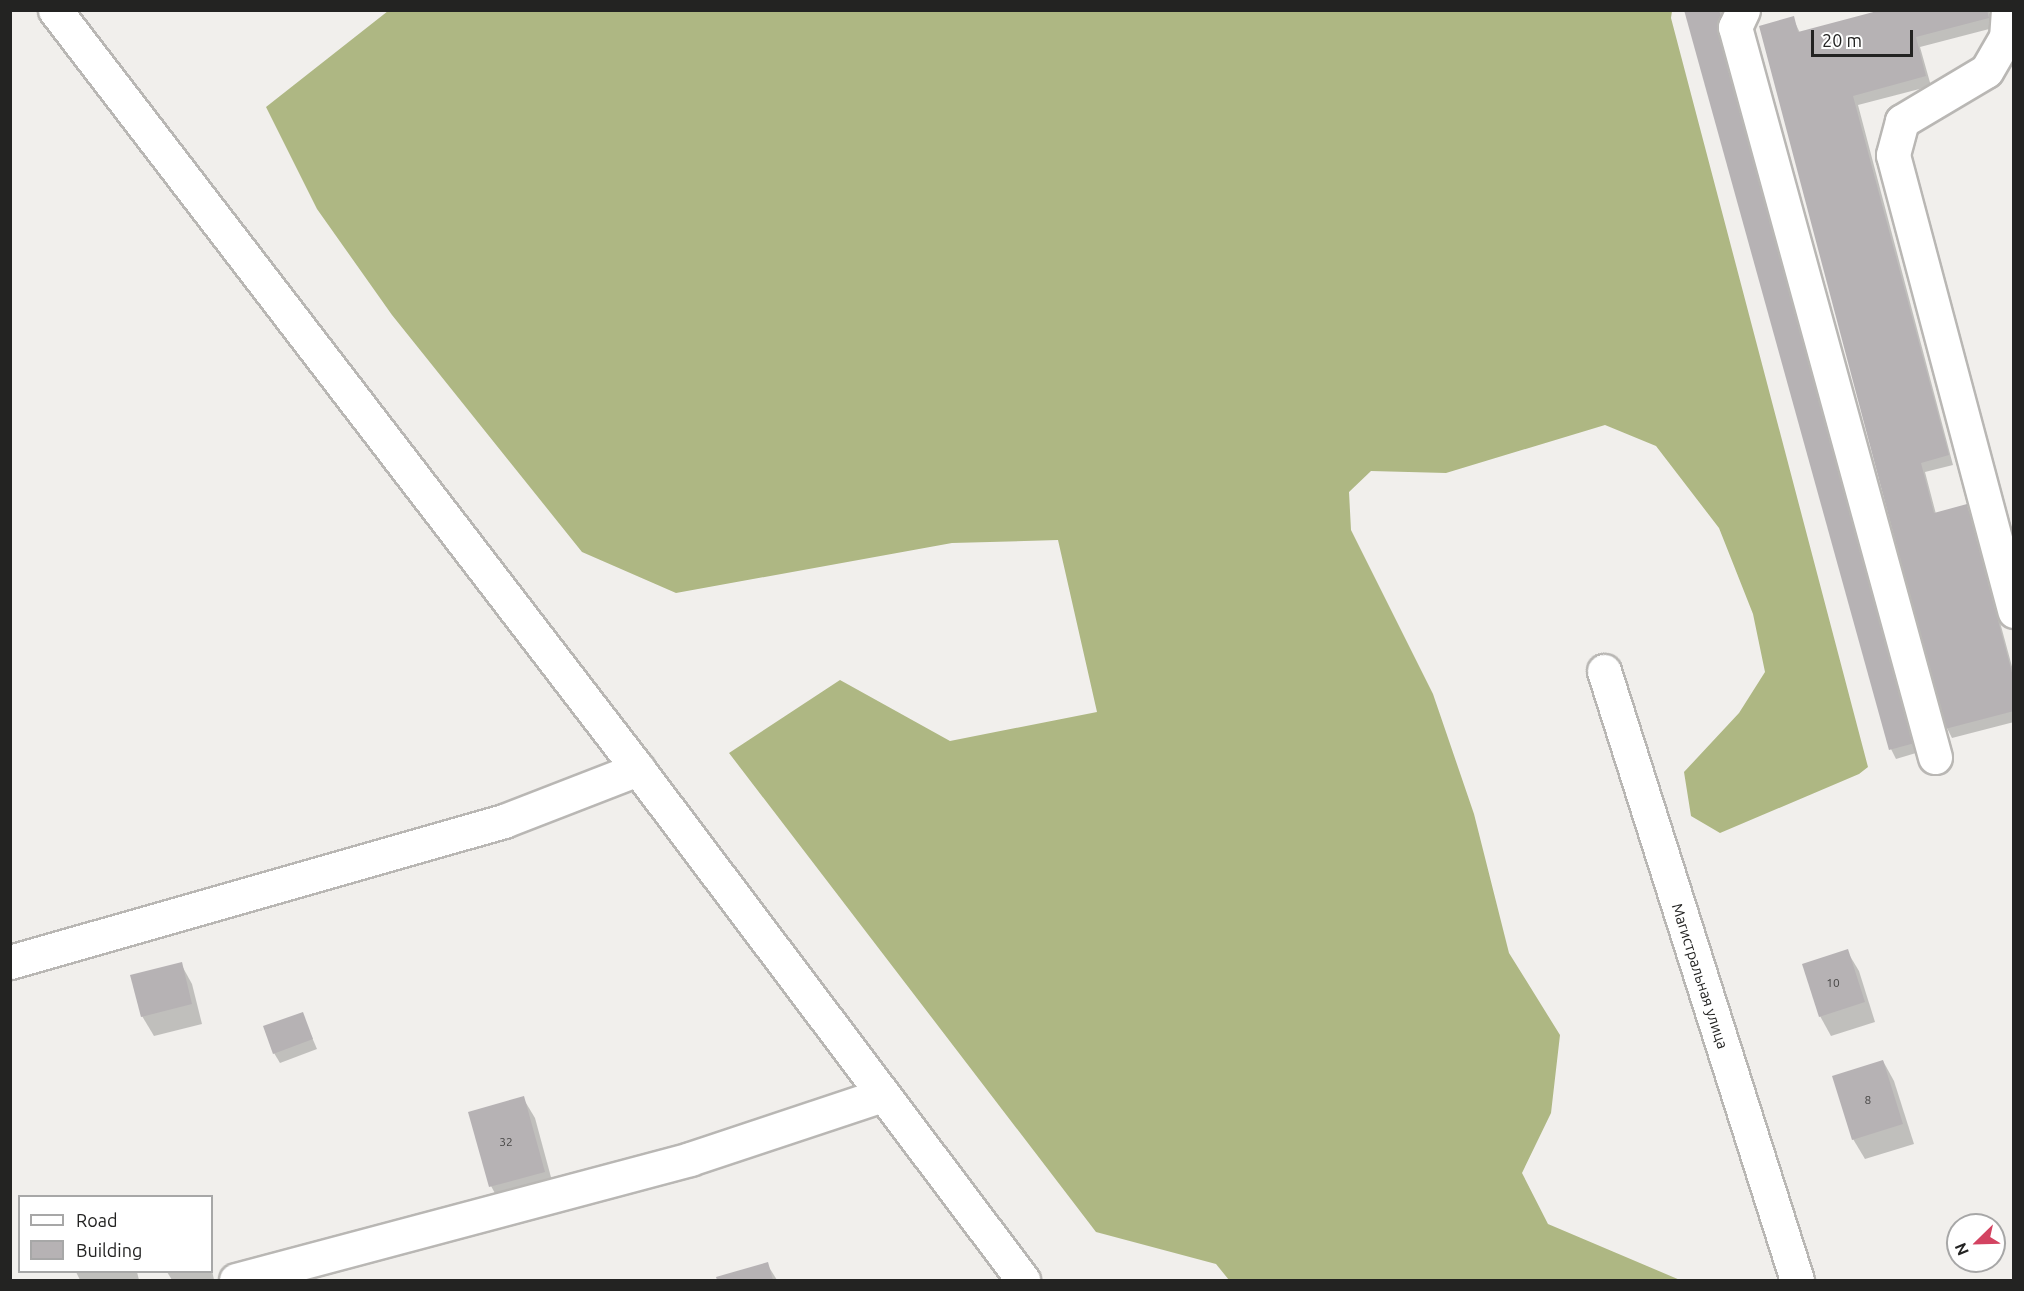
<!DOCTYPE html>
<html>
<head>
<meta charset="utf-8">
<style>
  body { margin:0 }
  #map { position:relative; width:2024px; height:1291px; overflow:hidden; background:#f1efec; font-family:Ubuntu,sans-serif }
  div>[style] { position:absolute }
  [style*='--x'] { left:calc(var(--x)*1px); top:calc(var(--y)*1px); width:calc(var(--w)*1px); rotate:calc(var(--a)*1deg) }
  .forest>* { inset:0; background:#aeb783 }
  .shadow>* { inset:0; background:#0003 }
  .building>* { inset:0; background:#b6b2b4 }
  .roads { filter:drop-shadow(2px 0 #b9b7b4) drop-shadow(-2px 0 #b9b7b4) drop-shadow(0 2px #b9b7b4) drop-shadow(0 -2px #b9b7b4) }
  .minor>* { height:33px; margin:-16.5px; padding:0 16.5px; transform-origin:16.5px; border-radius:16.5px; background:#fff }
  span { translate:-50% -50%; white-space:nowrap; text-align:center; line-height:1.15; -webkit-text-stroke:6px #fff; paint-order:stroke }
  .number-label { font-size:12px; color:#484746 }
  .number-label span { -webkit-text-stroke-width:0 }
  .street-label { font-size:15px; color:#232322 }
  .frame { position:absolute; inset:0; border:12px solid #232322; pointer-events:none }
  .legend { position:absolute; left:18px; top:1195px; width:195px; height:78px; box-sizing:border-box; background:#fff; border:2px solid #a7a7a7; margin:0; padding:8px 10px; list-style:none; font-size:18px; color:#232322 }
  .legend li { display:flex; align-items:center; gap:12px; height:30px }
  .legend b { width:30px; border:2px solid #a7a7a7 }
  .north { position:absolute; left:1946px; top:1213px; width:60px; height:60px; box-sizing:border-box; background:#fff; border:2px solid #a7a7a7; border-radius:50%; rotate:247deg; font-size:16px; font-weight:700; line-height:24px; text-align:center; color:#232322 }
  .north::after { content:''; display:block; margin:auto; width:21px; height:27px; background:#d34361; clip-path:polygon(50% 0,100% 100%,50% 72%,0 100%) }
  .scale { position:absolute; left:1811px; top:30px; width:102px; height:27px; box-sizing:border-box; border:3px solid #232322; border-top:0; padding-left:8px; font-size:18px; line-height:21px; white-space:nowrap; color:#232322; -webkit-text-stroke:4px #fff; paint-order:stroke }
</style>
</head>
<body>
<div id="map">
  <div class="forest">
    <div style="clip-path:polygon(388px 11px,1672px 11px,1671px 18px,1868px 767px,1859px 774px,1720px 833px,1691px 816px,1684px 772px,1739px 713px,1765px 672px,1753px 614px,1719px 528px,1656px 446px,1605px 425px,1446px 473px,1371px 471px,1349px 492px,1351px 530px,1433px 694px,1474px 814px,1509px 953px,1560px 1035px,1551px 1113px,1522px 1173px,1548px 1224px,1680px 1280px,1229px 1280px,1216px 1264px,1096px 1232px,729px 753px,840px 680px,950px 741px,1097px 712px,1058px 540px,952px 543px,676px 593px,582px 552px,392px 315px,317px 209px,266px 107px)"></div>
  </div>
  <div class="shadow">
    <div style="clip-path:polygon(1686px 10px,1721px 10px,1926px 750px,1896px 759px,1891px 749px)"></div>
    <div style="clip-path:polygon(1887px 10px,1989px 10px,1993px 28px,1920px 47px,1931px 86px,1858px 105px,1953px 465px,1925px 472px,1936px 514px,1966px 506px,1971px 515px,2014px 674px,2014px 722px,1952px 738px,1947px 728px,1793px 18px,1800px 33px)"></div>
    <div style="clip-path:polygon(1847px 951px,1859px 971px,1875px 1022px,1831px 1036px,1820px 1016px)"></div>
    <div style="clip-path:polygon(181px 964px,192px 984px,202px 1024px,154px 1036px,142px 1016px)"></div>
    <div style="clip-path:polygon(302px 1014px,317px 1049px,280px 1063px,274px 1053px)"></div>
    <div style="clip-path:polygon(1883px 1061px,1894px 1081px,1914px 1144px,1865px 1159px,1853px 1139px)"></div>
    <div style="clip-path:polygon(523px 1098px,535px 1118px,555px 1192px,502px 1206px,491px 1186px)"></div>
    <div style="clip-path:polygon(767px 1264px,777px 1280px,719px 1280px,718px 1278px)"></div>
    <div style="clip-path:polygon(212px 1270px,214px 1280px,172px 1280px,167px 1272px)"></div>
    <div style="clip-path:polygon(76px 1272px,137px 1272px,139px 1280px,80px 1280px)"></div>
  </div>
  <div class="building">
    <div style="clip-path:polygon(1684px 10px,1719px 10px,1922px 741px,1889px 750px)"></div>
    <div style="clip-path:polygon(1881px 10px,1987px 10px,1989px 18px,1916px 37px,1926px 76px,1853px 96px,1949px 455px,1921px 463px,1934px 513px,1967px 504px,2014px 680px,2014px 711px,1945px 729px,1759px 26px,1794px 16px,1798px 32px)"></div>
    <div style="clip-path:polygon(1848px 949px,1865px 1002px,1819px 1017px,1802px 964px)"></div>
    <div style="clip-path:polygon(182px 962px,192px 1004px,141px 1017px,130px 975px)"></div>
    <div style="clip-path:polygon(303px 1012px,313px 1039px,273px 1054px,263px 1026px)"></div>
    <div style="clip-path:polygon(1883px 1060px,1903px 1124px,1852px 1140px,1832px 1076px)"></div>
    <div style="clip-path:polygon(524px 1096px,545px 1172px,489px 1187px,468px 1112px)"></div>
    <div style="clip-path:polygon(768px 1262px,773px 1280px,717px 1280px,716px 1277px)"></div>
  </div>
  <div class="roads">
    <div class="minor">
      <div style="--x:55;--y:10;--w:957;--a:52.47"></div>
      <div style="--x:638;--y:769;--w:640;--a:53"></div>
      <div style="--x:1743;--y:10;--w:19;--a:115"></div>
      <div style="--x:1735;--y:27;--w:757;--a:74.68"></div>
      <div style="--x:2008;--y:10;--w:27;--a:94"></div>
      <div style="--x:2006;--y:37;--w:39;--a:120"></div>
      <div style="--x:1986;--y:71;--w:98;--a:149.2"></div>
      <div style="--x:1902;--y:121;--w:35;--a:105"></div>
      <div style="--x:1893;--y:155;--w:472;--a:75.1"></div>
      <div style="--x:1604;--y:671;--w:639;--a:72.42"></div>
      <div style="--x:10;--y:962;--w:514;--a:-15.93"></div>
      <div style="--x:504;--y:821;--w:144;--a:-21.2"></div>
      <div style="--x:236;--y:1280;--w:470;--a:-14.9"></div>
      <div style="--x:690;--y:1159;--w:202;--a:-18.4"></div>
    </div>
  </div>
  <div class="number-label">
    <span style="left:1833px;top:983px">10</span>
    <span style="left:1868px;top:1100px">8</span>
    <span style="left:506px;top:1142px">32</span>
  </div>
  <div class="street-label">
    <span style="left:1700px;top:976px;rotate:72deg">Магистральная улица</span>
  </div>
  <div class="frame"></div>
  <ul class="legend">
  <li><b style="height:8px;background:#fff"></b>Road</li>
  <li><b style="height:16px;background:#b6b2b4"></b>Building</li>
  </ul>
  <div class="north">N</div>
  <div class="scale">20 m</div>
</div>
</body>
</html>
